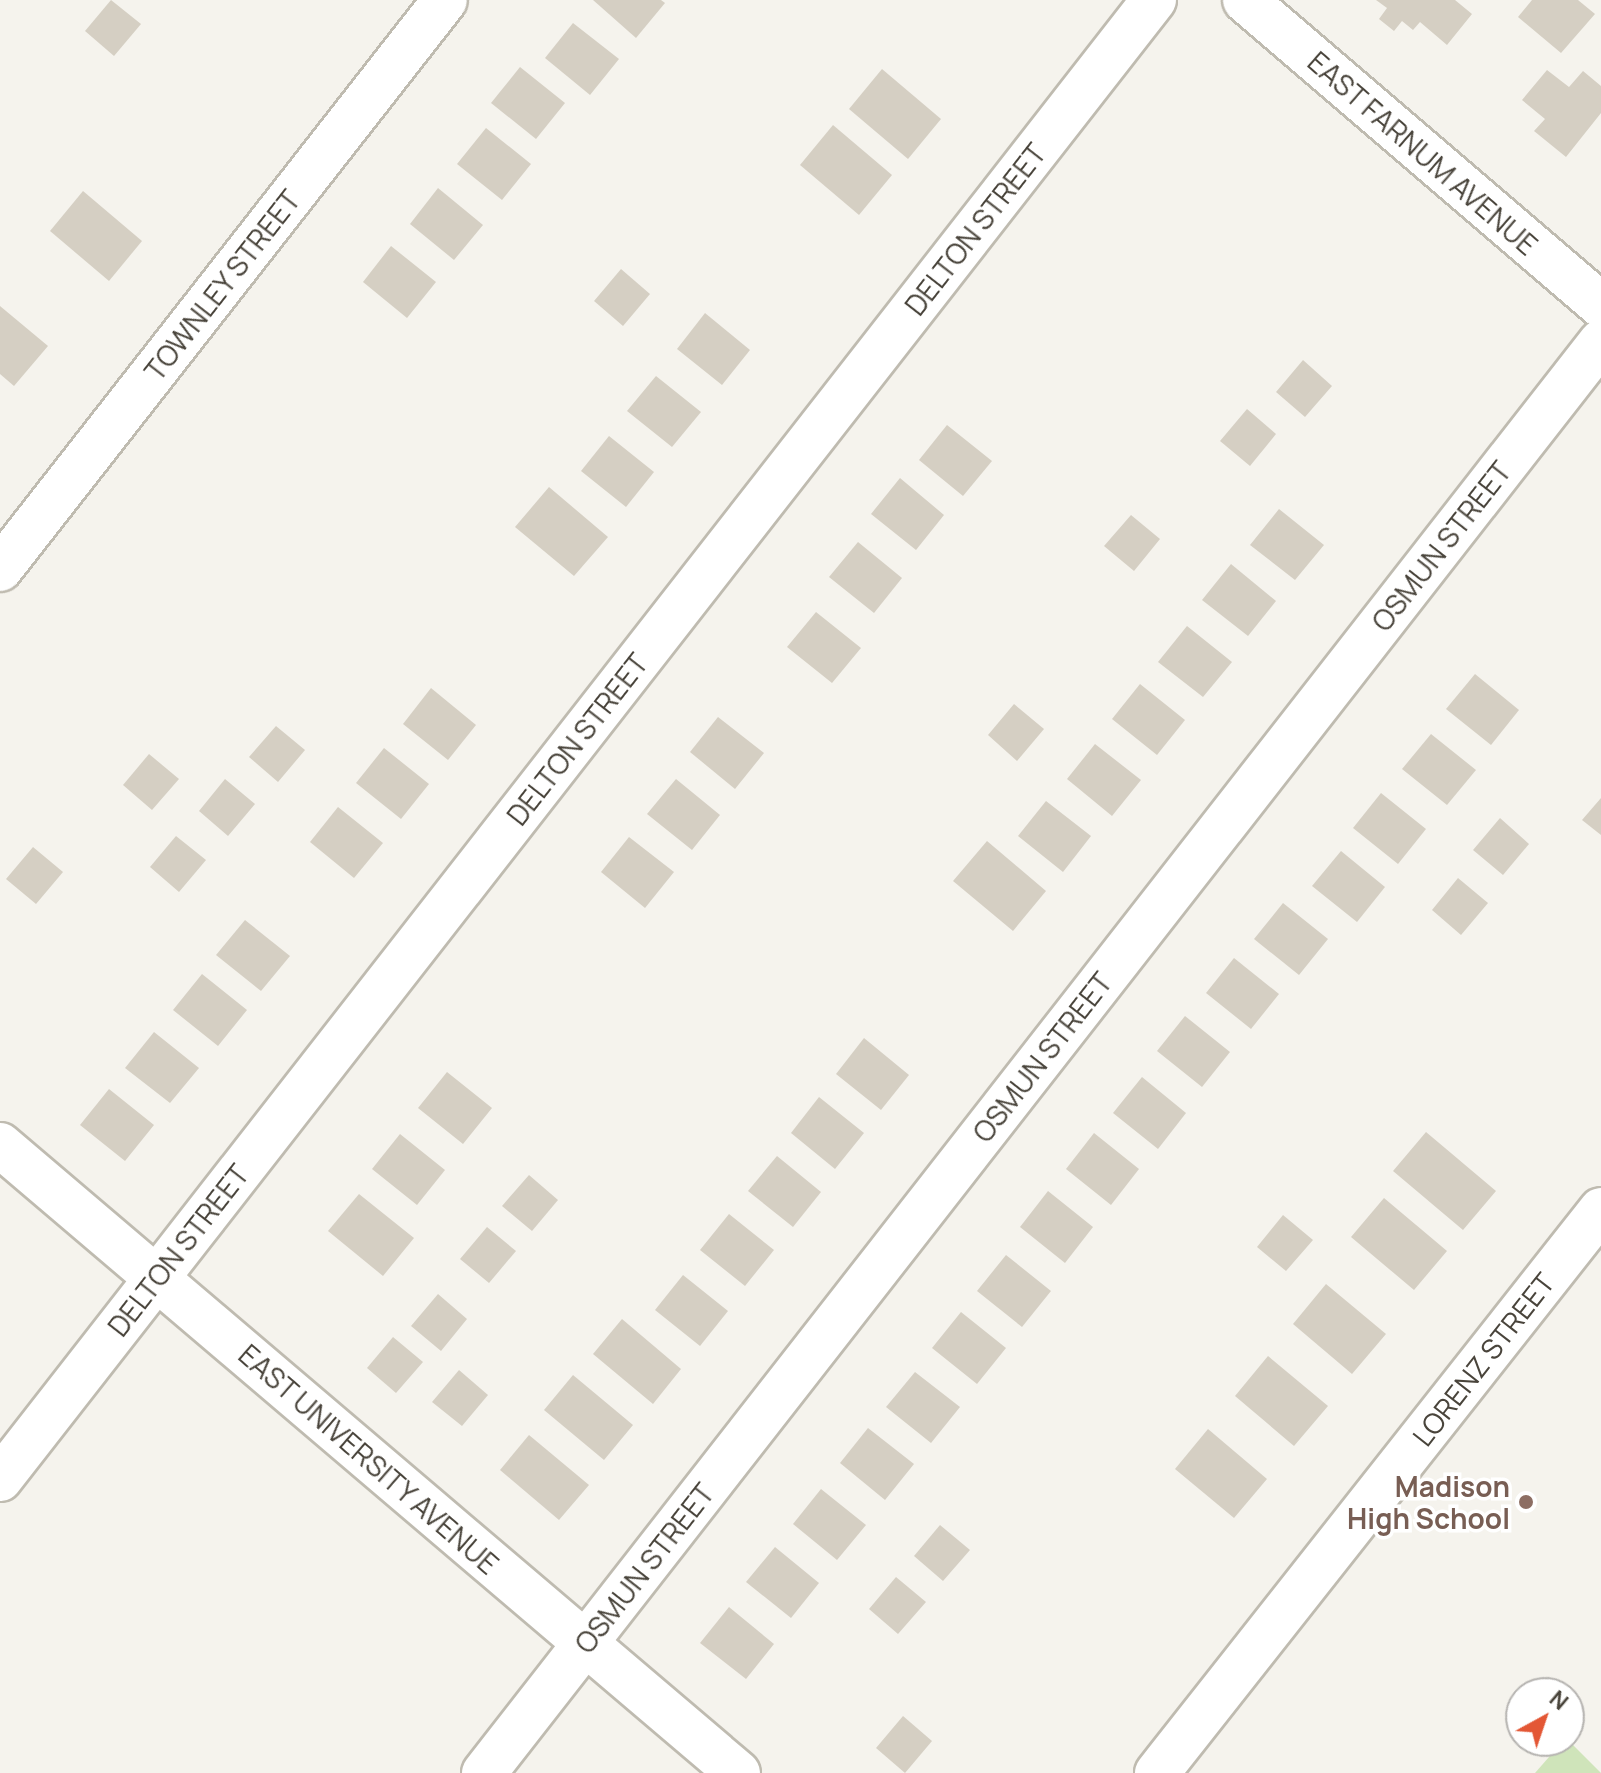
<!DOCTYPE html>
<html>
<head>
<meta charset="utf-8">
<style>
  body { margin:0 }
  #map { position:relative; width:1601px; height:1773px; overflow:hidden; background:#f5f3ed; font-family:Manrope,sans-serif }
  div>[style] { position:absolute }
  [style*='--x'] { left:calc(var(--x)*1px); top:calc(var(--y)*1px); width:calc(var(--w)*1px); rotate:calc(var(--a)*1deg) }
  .green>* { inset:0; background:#cfe4ba }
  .building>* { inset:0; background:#d5cfc3 }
  .roads { filter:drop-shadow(2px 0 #bfbbb0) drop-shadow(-2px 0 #bfbbb0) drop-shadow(0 2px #bfbbb0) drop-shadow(0 -2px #bfbbb0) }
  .minor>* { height:44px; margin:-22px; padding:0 22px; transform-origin:22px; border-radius:22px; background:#fff }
  .dots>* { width:22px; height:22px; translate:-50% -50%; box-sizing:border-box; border:4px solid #fff; border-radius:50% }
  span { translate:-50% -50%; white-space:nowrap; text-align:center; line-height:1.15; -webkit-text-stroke:7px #fff; paint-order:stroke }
  .street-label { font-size:28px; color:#49443b }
  .education-label { font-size:28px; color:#785e54; font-weight:700 }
  .right { translate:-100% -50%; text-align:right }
  .north { position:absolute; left:1505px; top:1677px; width:80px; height:80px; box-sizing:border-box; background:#fff; border:2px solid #b6b4b1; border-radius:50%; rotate:40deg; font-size:22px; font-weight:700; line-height:32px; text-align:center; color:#49443b }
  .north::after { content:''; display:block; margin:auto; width:28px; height:36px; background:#e35735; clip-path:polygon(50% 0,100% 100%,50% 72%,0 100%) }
</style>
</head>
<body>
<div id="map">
  <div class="green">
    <div style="clip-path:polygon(1563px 1741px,1569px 1741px,1601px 1773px,1535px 1773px)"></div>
  </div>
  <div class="building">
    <div style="clip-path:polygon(111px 0,141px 24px,114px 56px,85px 31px)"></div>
    <div style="clip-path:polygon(593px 0,661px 0,665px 3px,636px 38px)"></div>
    <div style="clip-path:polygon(1376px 0,1455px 0,1472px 14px,1447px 45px,1420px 22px,1413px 30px,1402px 21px,1394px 31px,1379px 19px,1387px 8px)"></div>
    <div style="clip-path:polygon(1532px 0,1578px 0,1595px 14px,1561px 53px,1518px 17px)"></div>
    <div style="clip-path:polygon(573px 23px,619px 59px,590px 95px,545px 58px)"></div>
    <div style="clip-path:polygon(520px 67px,565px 103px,536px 139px,491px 103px)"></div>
    <div style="clip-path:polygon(882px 69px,941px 119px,908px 159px,849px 109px)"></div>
    <div style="clip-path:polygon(1547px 70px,1569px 87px,1583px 71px,1601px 86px,1601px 113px,1566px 157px,1534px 131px,1545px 119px,1522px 100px)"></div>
    <div style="clip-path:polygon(833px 125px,892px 175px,859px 215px,800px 165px)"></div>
    <div style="clip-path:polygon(486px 128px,531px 164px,502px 200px,457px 164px)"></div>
    <div style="clip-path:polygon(438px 188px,483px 225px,454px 260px,410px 224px)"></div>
    <div style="clip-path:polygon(83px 191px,142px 241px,109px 281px,50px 231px)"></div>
    <div style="clip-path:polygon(391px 246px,436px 282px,407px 318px,363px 282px)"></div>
    <div style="clip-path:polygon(621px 269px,650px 294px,623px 326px,594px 301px)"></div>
    <div style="clip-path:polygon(0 306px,48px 346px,14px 386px,0 374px)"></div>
    <div style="clip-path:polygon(705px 313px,750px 350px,722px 385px,677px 349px)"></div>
    <div style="clip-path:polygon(1303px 360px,1332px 386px,1305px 417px,1276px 392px)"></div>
    <div style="clip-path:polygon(656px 376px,701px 412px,672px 447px,627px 411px)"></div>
    <div style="clip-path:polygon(1247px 409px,1276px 434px,1250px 466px,1220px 441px)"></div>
    <div style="clip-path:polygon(947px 425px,992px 461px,963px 496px,919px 460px)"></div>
    <div style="clip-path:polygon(609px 436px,654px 472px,626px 507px,581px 471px)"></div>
    <div style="clip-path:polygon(900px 478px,944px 515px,916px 550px,871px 514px)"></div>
    <div style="clip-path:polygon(549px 487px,608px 537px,574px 576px,515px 527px)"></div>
    <div style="clip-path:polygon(1279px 509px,1324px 545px,1295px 580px,1250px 545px)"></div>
    <div style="clip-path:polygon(1131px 515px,1160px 539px,1134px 571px,1104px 546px)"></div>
    <div style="clip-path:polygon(858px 542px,902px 578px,874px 613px,829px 577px)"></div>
    <div style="clip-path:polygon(1231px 564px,1276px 601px,1248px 636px,1202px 600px)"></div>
    <div style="clip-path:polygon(816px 612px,861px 648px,832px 683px,787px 647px)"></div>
    <div style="clip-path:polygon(1187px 626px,1232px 662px,1203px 697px,1158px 662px)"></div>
    <div style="clip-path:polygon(1475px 674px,1519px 710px,1491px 745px,1446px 709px)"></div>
    <div style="clip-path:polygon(1140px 684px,1185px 720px,1157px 755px,1112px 719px)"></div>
    <div style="clip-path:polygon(431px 688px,476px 725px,448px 760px,403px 724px)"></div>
    <div style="clip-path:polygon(1014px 704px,1044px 729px,1017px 761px,988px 735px)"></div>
    <div style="clip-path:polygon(718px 717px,764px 753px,735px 789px,690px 752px)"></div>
    <div style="clip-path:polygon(276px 726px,305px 750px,278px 782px,249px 757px)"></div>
    <div style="clip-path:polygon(1431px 734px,1476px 770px,1447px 805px,1402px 769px)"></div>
    <div style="clip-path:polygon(1095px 744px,1141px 780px,1112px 816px,1067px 779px)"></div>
    <div style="clip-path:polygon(384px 748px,429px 784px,401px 819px,356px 783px)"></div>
    <div style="clip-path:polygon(149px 754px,179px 779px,152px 810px,123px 785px)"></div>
    <div style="clip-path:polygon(225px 779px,255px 804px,228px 836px,199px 811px)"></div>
    <div style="clip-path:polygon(676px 779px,720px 815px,692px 850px,647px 814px)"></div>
    <div style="clip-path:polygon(1381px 793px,1426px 829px,1398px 864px,1353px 828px)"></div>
    <div style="clip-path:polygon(1601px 798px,1601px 835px,1582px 820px)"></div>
    <div style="clip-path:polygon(1046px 801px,1091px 836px,1063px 872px,1018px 836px)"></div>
    <div style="clip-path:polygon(338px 807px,383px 843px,354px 878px,310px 842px)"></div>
    <div style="clip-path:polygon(1500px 818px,1529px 844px,1503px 875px,1473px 850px)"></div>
    <div style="clip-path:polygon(176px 836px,206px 860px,179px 892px,150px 867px)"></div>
    <div style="clip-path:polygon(629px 837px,674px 872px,645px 908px,601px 872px)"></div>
    <div style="clip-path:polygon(987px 841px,1046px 891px,1013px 931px,953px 881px)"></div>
    <div style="clip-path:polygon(33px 847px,63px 872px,36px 904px,6px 879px)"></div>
    <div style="clip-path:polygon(1341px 851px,1385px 887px,1357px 922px,1312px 886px)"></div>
    <div style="clip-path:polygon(1458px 878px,1488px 903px,1461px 935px,1432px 910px)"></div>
    <div style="clip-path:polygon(1283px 903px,1328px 939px,1299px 975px,1254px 939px)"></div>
    <div style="clip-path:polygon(245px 920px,290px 956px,261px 991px,216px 955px)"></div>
    <div style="clip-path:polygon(1234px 958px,1279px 994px,1251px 1029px,1206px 993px)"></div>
    <div style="clip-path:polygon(202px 974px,247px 1010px,218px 1046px,173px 1010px)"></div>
    <div style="clip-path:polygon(1185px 1016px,1230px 1052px,1202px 1087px,1157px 1051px)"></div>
    <div style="clip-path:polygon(154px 1032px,199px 1068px,170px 1103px,125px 1068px)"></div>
    <div style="clip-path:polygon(864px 1038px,909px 1075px,881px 1110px,836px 1074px)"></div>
    <div style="clip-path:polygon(447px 1072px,492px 1108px,463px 1144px,418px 1108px)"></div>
    <div style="clip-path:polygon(1142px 1077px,1186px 1113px,1158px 1149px,1113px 1113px)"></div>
    <div style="clip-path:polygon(109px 1089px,154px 1125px,125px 1161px,80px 1125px)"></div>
    <div style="clip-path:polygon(819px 1097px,864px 1133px,835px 1169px,791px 1133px)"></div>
    <div style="clip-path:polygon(1426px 1132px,1496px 1191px,1463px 1230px,1393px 1171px)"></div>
    <div style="clip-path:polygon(1094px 1133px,1139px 1169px,1111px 1205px,1066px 1169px)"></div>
    <div style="clip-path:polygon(400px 1134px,445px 1170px,417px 1205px,372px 1169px)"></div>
    <div style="clip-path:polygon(777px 1156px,821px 1192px,793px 1227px,748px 1191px)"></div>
    <div style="clip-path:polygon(529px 1175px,558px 1200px,532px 1231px,502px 1206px)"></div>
    <div style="clip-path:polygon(1048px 1191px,1093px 1227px,1065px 1263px,1020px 1227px)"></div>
    <div style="clip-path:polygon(359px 1194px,414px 1238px,383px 1276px,328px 1231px)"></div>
    <div style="clip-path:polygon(1384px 1198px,1447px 1251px,1414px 1290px,1351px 1237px)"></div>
    <div style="clip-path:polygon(729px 1214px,774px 1250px,745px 1286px,700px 1250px)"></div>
    <div style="clip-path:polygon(1283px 1215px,1313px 1240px,1286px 1271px,1257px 1247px)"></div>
    <div style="clip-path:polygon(487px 1227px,516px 1251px,489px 1283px,460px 1259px)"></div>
    <div style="clip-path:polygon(1006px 1255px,1051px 1291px,1022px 1327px,977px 1291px)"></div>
    <div style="clip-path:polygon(683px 1275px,728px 1311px,700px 1346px,655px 1310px)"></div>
    <div style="clip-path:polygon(1326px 1284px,1386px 1334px,1352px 1374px,1293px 1324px)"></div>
    <div style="clip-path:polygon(438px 1294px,467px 1319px,441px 1351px,411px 1326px)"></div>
    <div style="clip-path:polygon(961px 1312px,1006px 1348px,977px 1384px,932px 1348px)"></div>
    <div style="clip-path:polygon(622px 1319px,681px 1369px,653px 1404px,593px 1354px)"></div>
    <div style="clip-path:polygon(393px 1337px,423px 1362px,396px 1393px,367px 1368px)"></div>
    <div style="clip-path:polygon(1268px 1356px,1328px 1406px,1294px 1446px,1235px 1396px)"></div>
    <div style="clip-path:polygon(459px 1370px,488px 1395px,462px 1426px,432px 1402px)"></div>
    <div style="clip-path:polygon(915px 1372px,960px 1407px,931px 1443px,886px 1407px)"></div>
    <div style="clip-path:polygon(573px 1375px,633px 1425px,604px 1460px,544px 1410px)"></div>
    <div style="clip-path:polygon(868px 1428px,914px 1464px,885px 1500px,840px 1463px)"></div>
    <div style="clip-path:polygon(1208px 1429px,1267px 1479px,1234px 1518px,1175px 1469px)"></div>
    <div style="clip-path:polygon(529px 1435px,589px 1485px,559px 1520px,500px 1470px)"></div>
    <div style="clip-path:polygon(821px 1489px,866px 1525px,837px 1560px,793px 1524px)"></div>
    <div style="clip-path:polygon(940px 1525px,970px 1550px,943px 1581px,914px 1556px)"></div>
    <div style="clip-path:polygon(775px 1547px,819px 1583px,791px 1618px,746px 1582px)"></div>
    <div style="clip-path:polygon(896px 1577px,926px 1602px,898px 1634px,869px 1609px)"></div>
    <div style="clip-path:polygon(729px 1607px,774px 1644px,746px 1679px,700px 1643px)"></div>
    <div style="clip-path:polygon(903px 1716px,932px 1741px,905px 1773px,876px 1748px)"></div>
  </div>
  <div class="roads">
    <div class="minor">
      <div style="--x:1245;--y:0;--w:469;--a:40.6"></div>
      <div style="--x:0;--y:569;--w:722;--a:-51.97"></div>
      <div style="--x:0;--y:1145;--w:969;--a:40.4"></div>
      <div style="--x:0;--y:1479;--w:1876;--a:-52.04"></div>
      <div style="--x:484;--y:1773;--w:1815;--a:-52.03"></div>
      <div style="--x:1157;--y:1773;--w:717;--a:-51.74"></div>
    </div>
  </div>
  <div class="dots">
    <div style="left:1526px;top:1502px;background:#8d6e63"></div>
  </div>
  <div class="street-label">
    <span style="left:1423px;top:153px;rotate:41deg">EAST FARNUM AVENUE</span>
    <span style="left:975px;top:229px;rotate:-52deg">DELTON STREET</span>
    <span style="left:222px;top:285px;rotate:-52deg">TOWNLEY STREET</span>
    <span style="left:1441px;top:546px;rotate:-52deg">OSMUN STREET</span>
    <span style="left:577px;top:739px;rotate:-52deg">DELTON STREET</span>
    <span style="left:1042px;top:1057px;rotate:-52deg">OSMUN STREET</span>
    <span style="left:178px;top:1250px;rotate:-52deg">DELTON STREET</span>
    <span style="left:1483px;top:1359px;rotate:-52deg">LORENZ STREET</span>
    <span style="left:369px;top:1459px;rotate:41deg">EAST UNIVERSITY AVENUE</span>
    <span style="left:644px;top:1568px;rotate:-52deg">OSMUN STREET</span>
  </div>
  <div class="education-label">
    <span class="right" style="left:1510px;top:1502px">Madison<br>High School</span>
  </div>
  <div class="north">N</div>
</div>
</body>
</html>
